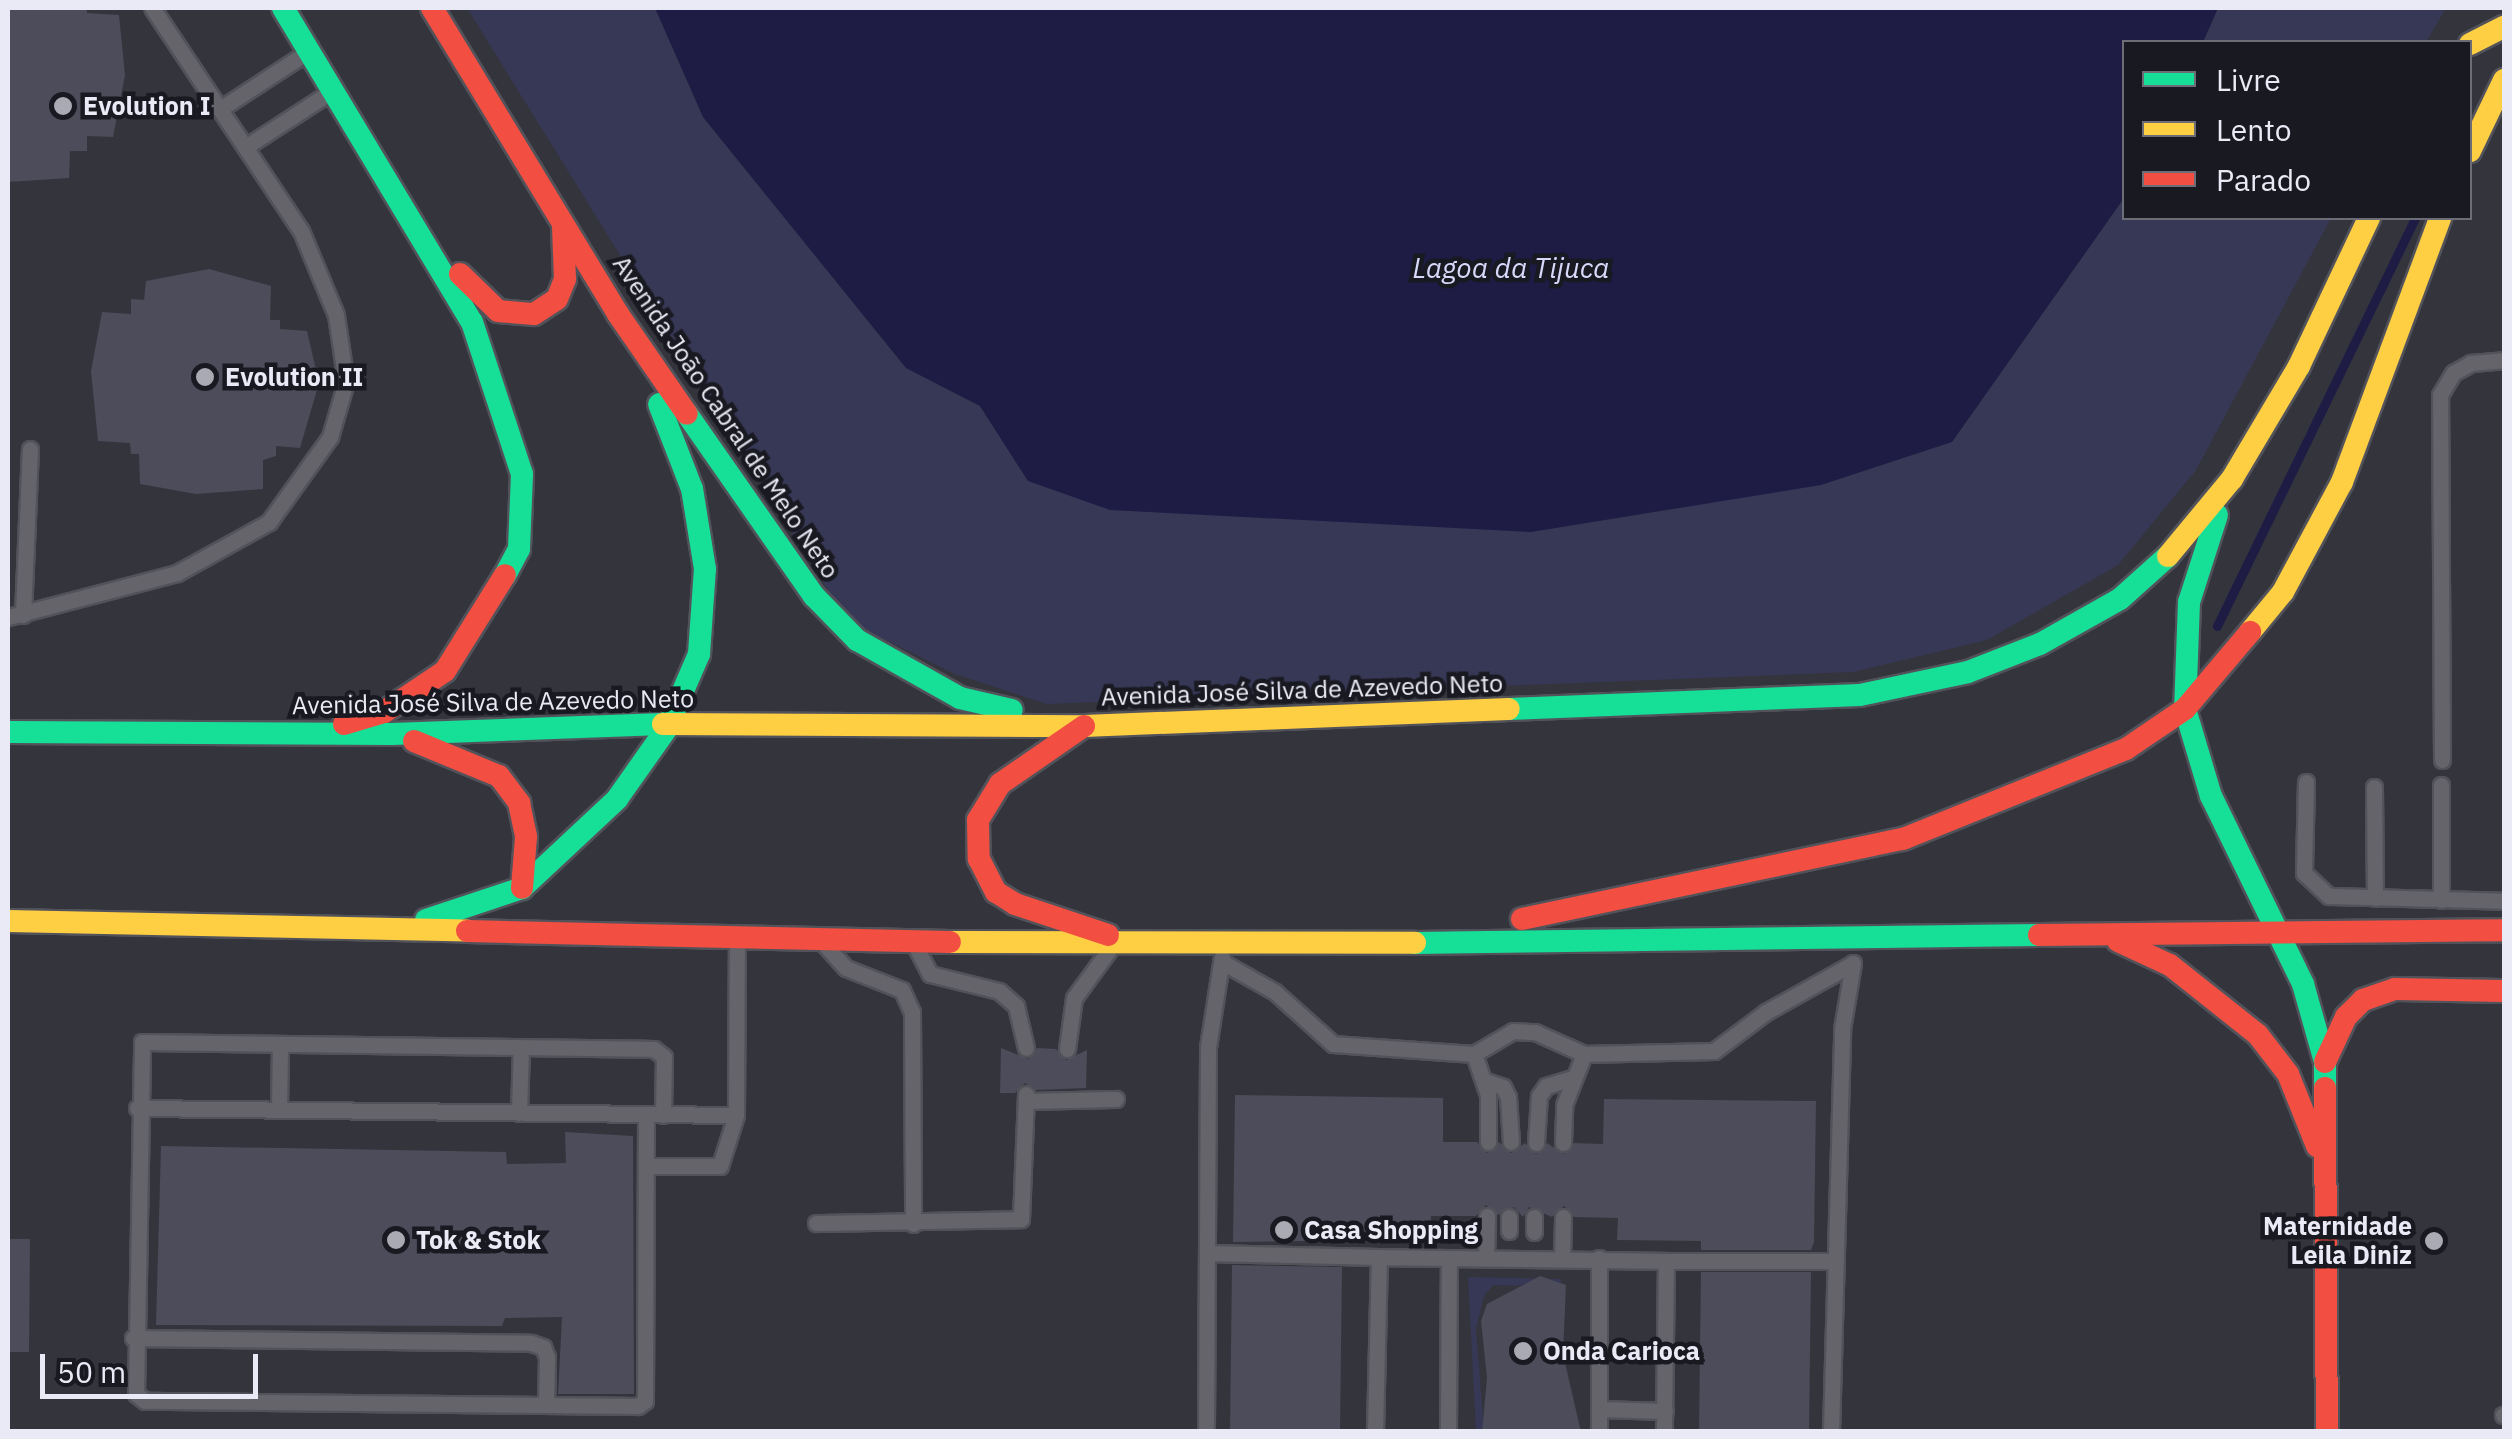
<!DOCTYPE html>
<html>
<head>
<meta charset="utf-8">
<style>
  body { margin:0 }
  #map { position:relative; width:2512px; height:1439px; overflow:hidden; background:#34343d; font-family:"IBM Plex Sans",sans-serif }
  div>[style] { position:absolute }
  [style*='--x'] { left:calc(var(--x)*1px); top:calc(var(--y)*1px); width:calc(var(--w)*1px); rotate:calc(var(--a)*1deg) }
  .green>* { inset:0; background:#373856 }
  .water>* { inset:0; background:#1e1b45 }
  .stream>* { height:9px; margin:-4.5px; padding:0 4.5px; transform-origin:4.5px; border-radius:4.5px; background:#1e1b45 }
  .building>* { inset:0; background:#4c4c5a }
  .roads { filter:drop-shadow(2px 0 #52525a) drop-shadow(-2px 0 #52525a) drop-shadow(0 2px #52525a) drop-shadow(0 -2px #52525a) }
  .lane>* { height:15px; margin:-7.5px; padding:0 7.5px; transform-origin:7.5px; border-radius:7.5px; background:#64646a }
  .fast>* { height:22px; margin:-11px; padding:0 11px; transform-origin:11px; border-radius:11px; background:#16e098 }
  .slow>* { height:22px; margin:-11px; padding:0 11px; transform-origin:11px; border-radius:11px; background:#ffcf43 }
  .jam>* { height:22px; margin:-11px; padding:0 11px; transform-origin:11px; border-radius:11px; background:#f24e42 }
  .dots>* { width:28px; height:28px; translate:-50% -50%; box-sizing:border-box; border:5px solid #191921; border-radius:50% }
  span { translate:-50% -50%; white-space:nowrap; text-align:center; line-height:1.15; -webkit-text-stroke:9px #191921; paint-order:stroke }
  .poi-label { font-size:25px; color:#e9eaf5; font-weight:700 }
  .left { translate:0 -50%; text-align:left }
  .right { translate:-100% -50%; text-align:right }
  .street-label { font-size:25px; color:#e9eaf5 }
  .water-label { font-size:28px; color:#d7d9fa; font-style:italic }
  .frame { position:absolute; inset:0; border:10px solid #e9eaf5; pointer-events:none }
  .legend { position:absolute; left:2122px; top:40px; width:350px; height:180px; box-sizing:border-box; background:#191921; border:2px solid #6c6d76; margin:0; padding:12px 18px; list-style:none; font-size:30px; color:#e9eaf5 }
  .legend li { display:flex; align-items:center; gap:20px; height:50px }
  .legend b { width:50px; border:2px solid #6c6d76 }
  .scale { position:absolute; left:40px; top:1354px; width:218px; height:45px; box-sizing:border-box; border:5px solid #e9eaf5; border-top:0; padding-left:12px; font-size:30px; line-height:35px; white-space:nowrap; color:#e9eaf5; -webkit-text-stroke:8px #191921; paint-order:stroke }
</style>
</head>
<body>
<div id="map">
  <div class="green">
    <div style="clip-path:polygon(467px 8px,655px 8px,703px 117px,906px 368px,980px 406px,1028px 481px,1952px 442px,2124px 198px,2124px 218px,2331px 218px,2196px 470px,2118px 565px,1987px 640px,1853px 672px,1047px 704px,955px 674px,847px 621px)"></div>
    <div style="clip-path:polygon(2218px 8px,2446px 8px,2426px 42px,2203px 42px)"></div>
    <div style="clip-path:polygon(1468px 1277px,1561px 1279px,1561px 1286px,1493px 1285px,1484px 1296px,1476px 1328px,1484px 1431px,1476px 1431px)"></div>
  </div>
  <div class="water">
    <div style="clip-path:polygon(655px 8px,2218px 8px,2203px 42px,2124px 42px,2124px 198px,1952px 442px,1821px 485px,1531px 532px,1110px 510px,1028px 481px,980px 406px,906px 368px,703px 117px)"></div>
  </div>
  <div class="stream">
    <div style="--x:2217;--y:626;--w:454;--a:-64.1"></div>
  </div>
  <div class="building">
    <div style="clip-path:polygon(8px 8px,87px 8px,87px 13px,119px 15px,125px 75px,113px 137px,87px 136px,87px 151px,70px 151px,69px 178px,8px 182px)"></div>
    <div style="clip-path:polygon(209px 269px,271px 286px,270px 320px,280px 320px,280px 329px,307px 331px,319px 383px,300px 448px,276px 446px,276px 456px,263px 460px,263px 489px,196px 494px,140px 484px,139px 454px,131px 454px,130px 443px,98px 441px,91px 371px,102px 312px,131px 314px,131px 299px,144px 300px,146px 281px)"></div>
    <div style="clip-path:polygon(1001px 1048px,1028px 1059px,1037px 1048px,1056px 1049px,1066px 1060px,1087px 1050px,1086px 1088px,1036px 1090px,1025px 1083px,1015px 1093px,1000px 1093px)"></div>
    <div style="clip-path:polygon(1235px 1095px,1443px 1098px,1443px 1142px,1477px 1142px,1487px 1153px,1499px 1142px,1511px 1153px,1525px 1143px,1536px 1154px,1547px 1143px,1564px 1154px,1574px 1143px,1603px 1144px,1604px 1099px,1816px 1101px,1814px 1242px,1811px 1250px,1701px 1250px,1701px 1241px,1617px 1240px,1618px 1218px,1574px 1217px,1564px 1206px,1552px 1217px,1529px 1207px,1523px 1217px,1514px 1207px,1498px 1215px,1486px 1205px,1476px 1216px,1431px 1216px,1430px 1239px,1233px 1242px)"></div>
    <div style="clip-path:polygon(565px 1132px,633px 1136px,634px 1394px,558px 1394px,562px 1317px,505px 1318px,502px 1326px,156px 1325px,161px 1146px,506px 1152px,507px 1164px,566px 1163px)"></div>
    <div style="clip-path:polygon(8px 1239px,30px 1239px,29px 1352px,8px 1352px)"></div>
    <div style="clip-path:polygon(1232px 1265px,1342px 1267px,1340px 1432px,1230px 1432px)"></div>
    <div style="clip-path:polygon(1701px 1272px,1811px 1272px,1809px 1432px,1699px 1432px)"></div>
    <div style="clip-path:polygon(1540px 1276px,1566px 1285px,1563px 1354px,1581px 1432px,1482px 1432px,1487px 1378px,1481px 1321px,1487px 1304px)"></div>
  </div>
  <div class="roads">
    <div class="lane">
      <div style="--x:220;--y:109;--w:103;--a:-33.1"></div>
      <div style="--x:247;--y:146;--w:101;--a:-32.9"></div>
      <div style="--x:23;--y:615;--w:166;--a:-87.6"></div>
      <div style="--x:8;--y:617;--w:175;--a:-14.6"></div>
      <div style="--x:177;--y:573;--w:105;--a:-29"></div>
      <div style="--x:269;--y:522;--w:105;--a:-54.3"></div>
      <div style="--x:330;--y:437;--w:57;--a:-73.8"></div>
      <div style="--x:346;--y:382;--w:68;--a:-98.5"></div>
      <div style="--x:336;--y:315;--w:91;--a:-112.6"></div>
      <div style="--x:301;--y:231;--w:268;--a:-123.7"></div>
      <div style="--x:2442;--y:760;--w:365;--a:-90.3"></div>
      <div style="--x:2440;--y:395;--w:26;--a:-59"></div>
      <div style="--x:2453;--y:373;--w:21;--a:-29"></div>
      <div style="--x:2471;--y:363;--w:33;--a:-5"></div>
      <div style="--x:2306;--y:782;--w:91;--a:91.3"></div>
      <div style="--x:2304;--y:873;--w:34;--a:43"></div>
      <div style="--x:2329;--y:896;--w:175;--a:1.6"></div>
      <div style="--x:2441;--y:785;--w:115;--a:90"></div>
      <div style="--x:2374;--y:787;--w:111;--a:89.5"></div>
      <div style="--x:914;--y:943;--w:35;--a:63"></div>
      <div style="--x:930;--y:974;--w:71;--a:13.8"></div>
      <div style="--x:999;--y:991;--w:23;--a:41"></div>
      <div style="--x:1016;--y:1006;--w:43;--a:76.6"></div>
      <div style="--x:825;--y:945;--w:31;--a:48"></div>
      <div style="--x:846;--y:968;--w:60;--a:21.4"></div>
      <div style="--x:902;--y:990;--w:24;--a:66"></div>
      <div style="--x:912;--y:1012;--w:212;--a:89.7"></div>
      <div style="--x:1222;--y:962;--w:61;--a:29.5"></div>
      <div style="--x:1275;--y:992;--w:78;--a:41.9"></div>
      <div style="--x:1333;--y:1044;--w:141;--a:4.1"></div>
      <div style="--x:1474;--y:1054;--w:45;--a:-30.5"></div>
      <div style="--x:1513;--y:1031;--w:22;--a:3"></div>
      <div style="--x:1535;--y:1032;--w:54;--a:24.2"></div>
      <div style="--x:1584;--y:1054;--w:130;--a:-1.3"></div>
      <div style="--x:1714;--y:1051;--w:65;--a:-36.9"></div>
      <div style="--x:1766;--y:1012;--w:96;--a:-29.2"></div>
      <div style="--x:1067;--y:1049;--w:51;--a:-82.2"></div>
      <div style="--x:1074;--y:998;--w:59;--a:-53.9"></div>
      <div style="--x:1474;--y:1054;--w:43;--a:71.1"></div>
      <div style="--x:1488;--y:1095;--w:47;--a:90"></div>
      <div style="--x:1485;--y:1081;--w:19;--a:18"></div>
      <div style="--x:1503;--y:1087;--w:11;--a:63"></div>
      <div style="--x:1508;--y:1097;--w:45;--a:86.2"></div>
      <div style="--x:1026;--y:1101;--w:90;--a:-1.3"></div>
      <div style="--x:137;--y:1108;--w:599;--a:0.67"></div>
      <div style="--x:279;--y:1109;--w:65;--a:-89.1"></div>
      <div style="--x:519;--y:1113;--w:66;--a:-88.3"></div>
      <div style="--x:646;--y:1115;--w:286;--a:90.2"></div>
      <div style="--x:645;--y:1401;--w:9;--a:144"></div>
      <div style="--x:638;--y:1406;--w:493;--a:-179.4"></div>
      <div style="--x:145;--y:1401;--w:11;--a:-142"></div>
      <div style="--x:136;--y:1394;--w:352;--a:-89"></div>
      <div style="--x:142;--y:1042;--w:512;--a:0.78"></div>
      <div style="--x:654;--y:1049;--w:13;--a:39"></div>
      <div style="--x:664;--y:1057;--w:58;--a:91"></div>
      <div style="--x:1536;--y:1143;--w:47;--a:-86.3"></div>
      <div style="--x:1539;--y:1096;--w:12;--a:-55"></div>
      <div style="--x:1546;--y:1086;--w:28;--a:-17"></div>
      <div style="--x:1563;--y:1143;--w:38;--a:-88"></div>
      <div style="--x:1564;--y:1105;--w:55;--a:-68.6"></div>
      <div style="--x:646;--y:1166;--w:74;--a:0"></div>
      <div style="--x:720;--y:1166;--w:53;--a:-72.6"></div>
      <div style="--x:736;--y:1115;--w:176;--a:-89.7"></div>
      <div style="--x:1509;--y:1217;--w:14;--a:90"></div>
      <div style="--x:816;--y:1223;--w:205;--a:-1.1"></div>
      <div style="--x:1021;--y:1219;--w:125;--a:-87.7"></div>
      <div style="--x:1534;--y:1232;--w:15;--a:-90"></div>
      <div style="--x:1208;--y:1253;--w:171;--a:1.3"></div>
      <div style="--x:1486;--y:1258;--w:42;--a:-88.6"></div>
      <div style="--x:1562;--y:1259;--w:42;--a:-88.6"></div>
      <div style="--x:1666;--y:1261;--w:170;--a:0"></div>
      <div style="--x:133;--y:1338;--w:398;--a:0.7"></div>
      <div style="--x:531;--y:1343;--w:13;--a:18"></div>
      <div style="--x:543;--y:1347;--w:11;--a:68"></div>
      <div style="--x:547;--y:1357;--w:48;--a:91.2"></div>
      <div style="--x:1599;--y:1409;--w:66;--a:1.7"></div>
      <div style="--x:2503;--y:1415;--w:1;--a:0"></div>
      <div style="--x:1206;--y:1432;--w:385;--a:-89.7"></div>
      <div style="--x:1208;--y:1047;--w:91;--a:-81.2"></div>
      <div style="--x:1375;--y:1432;--w:175;--a:-88.7"></div>
      <div style="--x:1379;--y:1257;--w:287;--a:0.8"></div>
      <div style="--x:1666;--y:1261;--w:171;--a:90.7"></div>
      <div style="--x:1448;--y:1432;--w:173;--a:-89.7"></div>
      <div style="--x:1599;--y:1432;--w:174;--a:-90"></div>
      <div style="--x:1831;--y:1432;--w:403;--a:-88.4"></div>
      <div style="--x:1842;--y:1029;--w:67;--a:-80.5"></div>
    </div>
    <div class="fast">
      <div style="--x:283;--y:8;--w:366;--a:59"></div>
      <div style="--x:472;--y:322;--w:160;--a:71.8"></div>
      <div style="--x:522;--y:474;--w:75;--a:92.3"></div>
      <div style="--x:519;--y:549;--w:30;--a:118"></div>
      <div style="--x:687;--y:414;--w:222;--a:55.1"></div>
      <div style="--x:814;--y:596;--w:62;--a:45.7"></div>
      <div style="--x:857;--y:640;--w:118;--a:29.4"></div>
      <div style="--x:960;--y:698;--w:53;--a:13"></div>
      <div style="--x:2217;--y:515;--w:91;--a:107.8"></div>
      <div style="--x:2189;--y:602;--w:107;--a:92.1"></div>
      <div style="--x:2185;--y:709;--w:91;--a:73.4"></div>
      <div style="--x:2211;--y:796;--w:209;--a:63.9"></div>
      <div style="--x:2303;--y:984;--w:81;--a:74.2"></div>
      <div style="--x:2325;--y:1062;--w:26;--a:90"></div>
      <div style="--x:1509;--y:709;--w:351;--a:-2.3"></div>
      <div style="--x:1860;--y:695;--w:110;--a:-12"></div>
      <div style="--x:1968;--y:672;--w:77;--a:-21.3"></div>
      <div style="--x:2040;--y:644;--w:92;--a:-29.4"></div>
      <div style="--x:2120;--y:599;--w:64;--a:-41.9"></div>
      <div style="--x:8;--y:732;--w:384;--a:0.3"></div>
      <div style="--x:392;--y:734;--w:271;--a:-2.1"></div>
      <div style="--x:426;--y:920;--w:101;--a:-18.4"></div>
      <div style="--x:522;--y:888;--w:130;--a:-43.1"></div>
      <div style="--x:617;--y:799;--w:87;--a:-54.8"></div>
      <div style="--x:667;--y:728;--w:81;--a:-66.6"></div>
      <div style="--x:699;--y:654;--w:85;--a:-86"></div>
      <div style="--x:705;--y:569;--w:81;--a:-99.2"></div>
      <div style="--x:692;--y:489;--w:91;--a:-111.2"></div>
      <div style="--x:1415;--y:943;--w:624;--a:-0.73"></div>
    </div>
    <div class="slow">
      <div style="--x:2470;--y:44;--w:38;--a:-27"></div>
      <div style="--x:2470;--y:151;--w:79;--a:-64.4"></div>
      <div style="--x:2168;--y:556;--w:100;--a:-50.3"></div>
      <div style="--x:2232;--y:479;--w:131;--a:-59.3"></div>
      <div style="--x:2299;--y:366;--w:164;--a:-64.7"></div>
      <div style="--x:2250;--y:632;--w:52;--a:-50.5"></div>
      <div style="--x:2283;--y:592;--w:125;--a:-61.8"></div>
      <div style="--x:2342;--y:482;--w:282;--a:-69.6"></div>
      <div style="--x:663;--y:724;--w:421;--a:0.3"></div>
      <div style="--x:1084;--y:726;--w:425;--a:-2.3"></div>
      <div style="--x:8;--y:921;--w:459;--a:1.2"></div>
      <div style="--x:950;--y:942;--w:465;--a:0.1"></div>
    </div>
    <div class="jam">
      <div style="--x:432;--y:8;--w:358;--a:58.7"></div>
      <div style="--x:618;--y:314;--w:121;--a:55.4"></div>
      <div style="--x:460;--y:274;--w:53;--a:44.2"></div>
      <div style="--x:498;--y:311;--w:36;--a:5"></div>
      <div style="--x:534;--y:314;--w:27;--a:-33"></div>
      <div style="--x:557;--y:299;--w:22;--a:-68"></div>
      <div style="--x:565;--y:279;--w:53;--a:-92.2"></div>
      <div style="--x:344;--y:724;--w:42;--a:-16.7"></div>
      <div style="--x:384;--y:712;--w:73;--a:-33.9"></div>
      <div style="--x:445;--y:671;--w:113;--a:-58"></div>
      <div style="--x:1084;--y:726;--w:102;--a:145.4"></div>
      <div style="--x:1000;--y:784;--w:42;--a:121.4"></div>
      <div style="--x:978;--y:820;--w:39;--a:89"></div>
      <div style="--x:979;--y:859;--w:37;--a:63"></div>
      <div style="--x:996;--y:892;--w:22;--a:32"></div>
      <div style="--x:1015;--y:904;--w:98;--a:18.4"></div>
      <div style="--x:414;--y:741;--w:92;--a:22.4"></div>
      <div style="--x:499;--y:776;--w:34;--a:53"></div>
      <div style="--x:519;--y:803;--w:35;--a:78"></div>
      <div style="--x:526;--y:837;--w:51;--a:94.5"></div>
      <div style="--x:1522;--y:919;--w:389;--a:-11.9"></div>
      <div style="--x:1903;--y:839;--w:240;--a:-22"></div>
      <div style="--x:2126;--y:749;--w:71;--a:-34.1"></div>
      <div style="--x:2185;--y:709;--w:101;--a:-49.8"></div>
      <div style="--x:467;--y:931;--w:483;--a:1.3"></div>
      <div style="--x:2039;--y:935;--w:465;--a:-0.6"></div>
      <div style="--x:2118;--y:941;--w:57;--a:24.8"></div>
      <div style="--x:2170;--y:965;--w:112;--a:38.5"></div>
      <div style="--x:2258;--y:1035;--w:49;--a:52.4"></div>
      <div style="--x:2288;--y:1074;--w:78;--a:68.1"></div>
      <div style="--x:2325;--y:1062;--w:50;--a:-65"></div>
      <div style="--x:2346;--y:1017;--w:24;--a:-45"></div>
      <div style="--x:2363;--y:1000;--w:34;--a:-19"></div>
      <div style="--x:2395;--y:989;--w:109;--a:1.1"></div>
      <div style="--x:2325;--y:1088;--w:344;--a:89.7"></div>
    </div>
  </div>
  <div class="dots">
    <div style="left:63px;top:106px;background:#aaaab5"></div>
    <div style="left:205px;top:377px;background:#aaaab5"></div>
    <div style="left:1284px;top:1230px;background:#aaaab5"></div>
    <div style="left:396px;top:1240px;background:#aaaab5"></div>
    <div style="left:2434px;top:1241px;background:#aaaab5"></div>
    <div style="left:1523px;top:1351px;background:#aaaab5"></div>
  </div>
  <div class="poi-label">
    <span class="left" style="left:83px;top:106px">Evolution I</span>
    <span class="left" style="left:225px;top:377px">Evolution II</span>
    <span class="right" style="left:2412px;top:1241px">Maternidade<br>Leila Diniz</span>
    <span class="left" style="left:1304px;top:1230px">Casa Shopping</span>
    <span class="left" style="left:416px;top:1240px">Tok &amp; Stok</span>
    <span class="left" style="left:1543px;top:1351px">Onda Carioca</span>
  </div>
  <div class="street-label">
    <span style="left:726px;top:417px;rotate:56deg">Avenida João Cabral de Melo Neto</span>
    <span style="left:1302px;top:690px;rotate:-2deg">Avenida José Silva de Azevedo Neto</span>
    <span style="left:493px;top:702px;rotate:-1deg">Avenida José Silva de Azevedo Neto</span>
  </div>
  <div class="water-label">
    <span style="left:1511px;top:268px">Lagoa da Tijuca</span>
  </div>
  <div class="frame"></div>
  <ul class="legend">
  <li><b style="height:12px;background:#16e098"></b>Livre</li>
  <li><b style="height:12px;background:#ffcf43"></b>Lento</li>
  <li><b style="height:12px;background:#f24e42"></b>Parado</li>
  </ul>
  <div class="scale">50 m</div>
</div>
</body>
</html>
